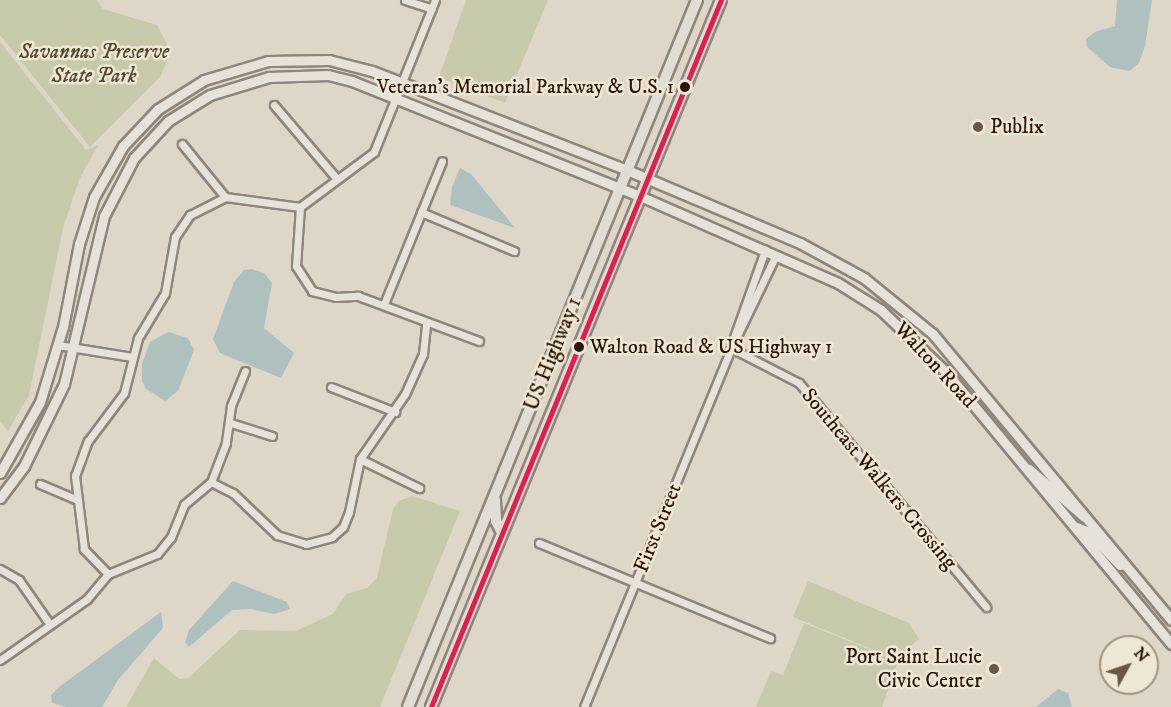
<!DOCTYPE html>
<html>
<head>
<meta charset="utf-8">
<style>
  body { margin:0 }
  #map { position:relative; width:1171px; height:707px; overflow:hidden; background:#ded6c7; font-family:"IM FELL DW Pica",serif }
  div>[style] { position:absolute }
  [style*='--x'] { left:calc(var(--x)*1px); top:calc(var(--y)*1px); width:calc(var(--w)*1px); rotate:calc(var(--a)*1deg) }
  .green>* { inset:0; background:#c7caaa }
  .water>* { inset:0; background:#afc1bf }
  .roads { filter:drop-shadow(2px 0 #8e867c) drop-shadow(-2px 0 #8e867c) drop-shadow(0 2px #8e867c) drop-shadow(0 -2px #8e867c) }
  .minor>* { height:7px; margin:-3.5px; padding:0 3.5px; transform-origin:3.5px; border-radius:3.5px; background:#e6e2da }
  .secondary>* { height:9px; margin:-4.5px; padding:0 4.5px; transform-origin:4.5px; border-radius:4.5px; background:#e6e2da }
  .primary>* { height:10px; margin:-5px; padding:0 5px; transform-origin:5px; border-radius:5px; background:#e1ddd4 }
  .bus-1>* { height:4.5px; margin:-2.25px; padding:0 2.25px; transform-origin:2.25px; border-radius:2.25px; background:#e31d4c }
  .dots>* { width:16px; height:16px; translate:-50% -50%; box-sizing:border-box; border:3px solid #efe7d5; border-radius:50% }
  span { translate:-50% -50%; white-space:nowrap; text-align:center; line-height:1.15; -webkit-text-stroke:5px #efe7d5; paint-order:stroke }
  .bus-label { font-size:20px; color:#2b1401 }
  .right { translate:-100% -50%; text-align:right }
  .left { translate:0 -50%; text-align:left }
  .park-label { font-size:21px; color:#54482d; font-style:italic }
  .poi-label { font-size:21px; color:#2b1401 }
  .street-label { font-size:21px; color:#2b1401 }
  .north { position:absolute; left:1099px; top:635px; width:60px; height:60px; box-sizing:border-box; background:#efe7d5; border:2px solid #a19380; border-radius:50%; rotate:50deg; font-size:16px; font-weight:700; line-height:24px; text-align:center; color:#2b1401 }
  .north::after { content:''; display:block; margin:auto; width:21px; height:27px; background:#6a5846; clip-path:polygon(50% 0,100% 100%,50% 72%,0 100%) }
</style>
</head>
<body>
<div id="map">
  <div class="green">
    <div style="clip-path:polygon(0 0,97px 0,103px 9px,157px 25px,171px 52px,160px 77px,90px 147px,0 35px)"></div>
    <div style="clip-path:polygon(466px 0,548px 0,505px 103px,439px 77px)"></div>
    <div style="clip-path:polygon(0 42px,86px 150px,98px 145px,79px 180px,63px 228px,29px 395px,8px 431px,0 421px)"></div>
    <div style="clip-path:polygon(412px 496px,460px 511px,380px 707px,126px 707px,154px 658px,179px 679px,188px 678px,240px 630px,296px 631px,333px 614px,346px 594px,367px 588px,377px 578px,393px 509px,399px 501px)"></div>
    <div style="clip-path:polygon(808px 581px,909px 623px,919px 639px,906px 650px,901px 661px,793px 617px)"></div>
    <div style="clip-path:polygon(804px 623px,898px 661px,882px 707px,756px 707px,771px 671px,783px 675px)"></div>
  </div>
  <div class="water">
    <div style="clip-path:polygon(1117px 0,1152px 0,1145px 46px,1139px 63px,1129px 71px,1110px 67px,1087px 47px,1086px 39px,1095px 32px,1115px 26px)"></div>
    <div style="clip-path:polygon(460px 168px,471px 174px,515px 228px,450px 205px,452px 187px)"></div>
    <div style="clip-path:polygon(252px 269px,264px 273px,272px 283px,264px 328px,294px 353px,281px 378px,220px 353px,213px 339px,234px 282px,244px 270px)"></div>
    <div style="clip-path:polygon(168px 332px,188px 338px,194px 350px,178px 391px,165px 401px,146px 389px,142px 381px,142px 364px,150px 342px)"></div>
    <div style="clip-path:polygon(233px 581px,287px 602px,290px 609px,274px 614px,251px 609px,232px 610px,189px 647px,185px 642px,189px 630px)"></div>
    <div style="clip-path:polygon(161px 612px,163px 628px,118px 680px,102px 707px,65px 707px,52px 703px,51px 695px,59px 687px)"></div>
    <div style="clip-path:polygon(1058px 689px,1068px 693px,1072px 707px,1036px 707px)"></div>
  </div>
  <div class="roads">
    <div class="minor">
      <div style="--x:405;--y:0;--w:28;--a:18"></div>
      <div style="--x:435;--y:0;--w:164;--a:111.9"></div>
      <div style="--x:374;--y:152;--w:92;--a:143.4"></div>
      <div style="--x:300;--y:207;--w:59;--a:93.9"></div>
      <div style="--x:296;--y:266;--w:30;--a:57"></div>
      <div style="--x:312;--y:291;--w:25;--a:14"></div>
      <div style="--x:336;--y:297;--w:22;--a:-3"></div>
      <div style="--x:358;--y:296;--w:129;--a:20.4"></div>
      <div style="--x:274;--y:105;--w:97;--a:49.6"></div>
      <div style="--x:182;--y:144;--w:68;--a:50.9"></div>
      <div style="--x:421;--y:212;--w:101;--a:22.8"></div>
      <div style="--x:384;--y:304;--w:154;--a:-67.9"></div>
      <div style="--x:733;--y:340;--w:96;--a:-70.4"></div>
      <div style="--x:58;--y:345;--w:75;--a:9.2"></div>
      <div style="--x:731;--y:348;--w:76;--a:27.2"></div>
      <div style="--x:799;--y:383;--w:292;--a:50.1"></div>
      <div style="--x:245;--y:371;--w:38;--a:112"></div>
      <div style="--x:231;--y:406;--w:37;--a:98"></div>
      <div style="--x:226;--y:443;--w:42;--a:111"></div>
      <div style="--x:211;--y:482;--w:35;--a:140"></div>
      <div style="--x:184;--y:505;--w:35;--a:112"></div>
      <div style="--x:171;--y:537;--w:22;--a:129"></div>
      <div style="--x:157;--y:554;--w:53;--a:157.8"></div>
      <div style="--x:108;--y:574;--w:35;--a:-134"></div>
      <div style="--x:84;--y:549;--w:74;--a:-97"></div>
      <div style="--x:75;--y:476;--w:37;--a:-70"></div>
      <div style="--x:88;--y:441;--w:60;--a:-53.1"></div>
      <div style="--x:124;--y:393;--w:57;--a:-75.7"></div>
      <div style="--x:138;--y:338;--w:52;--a:-59"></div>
      <div style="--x:165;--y:293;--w:57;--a:-79.9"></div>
      <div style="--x:175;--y:237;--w:27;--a:-56"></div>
      <div style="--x:190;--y:215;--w:39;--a:-27"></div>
      <div style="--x:225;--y:197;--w:76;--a:7.6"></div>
      <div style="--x:331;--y:387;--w:69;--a:21.3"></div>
      <div style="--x:231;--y:423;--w:43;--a:17.6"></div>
      <div style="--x:360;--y:459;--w:66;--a:26.2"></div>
      <div style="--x:211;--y:482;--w:25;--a:27"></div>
      <div style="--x:233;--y:493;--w:61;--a:43.7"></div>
      <div style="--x:277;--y:535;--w:30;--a:17"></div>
      <div style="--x:306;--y:544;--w:27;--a:-15"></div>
      <div style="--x:332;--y:537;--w:15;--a:-42"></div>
      <div style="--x:343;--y:527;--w:16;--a:-68"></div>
      <div style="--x:349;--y:512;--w:54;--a:-78.3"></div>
      <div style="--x:360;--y:459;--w:79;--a:-55.3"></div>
      <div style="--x:405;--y:394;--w:44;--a:-65.8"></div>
      <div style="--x:423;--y:354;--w:31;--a:-84"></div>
      <div style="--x:40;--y:484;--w:39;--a:23"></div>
      <div style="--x:539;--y:543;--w:250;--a:22.4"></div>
      <div style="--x:0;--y:569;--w:22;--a:30"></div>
      <div style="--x:19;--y:580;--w:52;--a:55.1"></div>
      <div style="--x:0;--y:660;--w:106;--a:-35"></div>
      <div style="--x:87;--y:599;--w:33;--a:-50"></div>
      <div style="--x:584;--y:707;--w:388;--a:-67.7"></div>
      <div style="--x:731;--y:348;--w:103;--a:-64.2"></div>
    </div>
    <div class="secondary">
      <div style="--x:1029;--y:469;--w:72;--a:41"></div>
      <div style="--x:0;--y:473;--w:81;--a:-60.6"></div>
      <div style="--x:40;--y:402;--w:78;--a:-73"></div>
      <div style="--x:63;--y:327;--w:85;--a:-79.1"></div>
      <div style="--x:79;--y:244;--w:49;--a:-72.3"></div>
      <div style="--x:94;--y:197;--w:59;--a:-60.4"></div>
      <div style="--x:123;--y:146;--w:51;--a:-46.6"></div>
      <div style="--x:158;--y:109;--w:54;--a:-32.2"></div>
      <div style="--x:204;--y:80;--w:67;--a:-16.5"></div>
      <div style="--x:268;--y:61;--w:61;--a:-0.9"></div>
      <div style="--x:329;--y:60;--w:44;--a:14.3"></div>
      <div style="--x:372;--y:71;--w:274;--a:21.2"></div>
      <div style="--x:627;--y:170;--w:188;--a:22.9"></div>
      <div style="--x:800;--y:243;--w:73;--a:28.7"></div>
      <div style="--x:864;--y:278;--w:89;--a:39.1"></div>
      <div style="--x:933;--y:334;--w:372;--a:50.2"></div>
      <div style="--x:0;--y:498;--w:40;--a:-53"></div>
      <div style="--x:24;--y:466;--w:91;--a:-64"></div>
      <div style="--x:64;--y:384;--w:173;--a:-76.6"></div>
      <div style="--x:104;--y:216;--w:65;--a:-62.7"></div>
      <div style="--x:134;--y:158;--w:50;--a:-47.4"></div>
      <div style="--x:168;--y:121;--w:49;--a:-31.8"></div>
      <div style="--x:210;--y:95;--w:62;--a:-17"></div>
      <div style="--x:269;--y:77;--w:59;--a:-1.9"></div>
      <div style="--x:328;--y:75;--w:25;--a:14"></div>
      <div style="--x:352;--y:81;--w:310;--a:21.8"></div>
      <div style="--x:640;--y:196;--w:216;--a:23.7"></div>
      <div style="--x:838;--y:283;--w:51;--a:32.1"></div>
      <div style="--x:881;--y:310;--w:91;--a:43.7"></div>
      <div style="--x:947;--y:373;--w:352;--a:50.4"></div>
      <div style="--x:1077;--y:527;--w:12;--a:24"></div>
      <div style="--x:1088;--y:532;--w:46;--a:45.9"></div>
    </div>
    <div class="primary">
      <div style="--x:495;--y:500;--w:21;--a:87"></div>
      <div style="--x:496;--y:521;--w:13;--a:63"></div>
      <div style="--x:408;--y:707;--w:764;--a:-67.77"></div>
      <div style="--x:431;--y:707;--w:764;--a:-67.7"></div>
    </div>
  </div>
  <div class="bus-1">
    <div style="--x:431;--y:707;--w:764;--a:-67.7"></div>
  </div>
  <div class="dots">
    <div style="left:685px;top:87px;background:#2b1401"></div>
    <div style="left:978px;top:127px;background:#6a5846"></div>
    <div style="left:579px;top:347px;background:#2b1401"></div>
    <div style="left:994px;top:669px;background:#6a5846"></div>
  </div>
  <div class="bus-label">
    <span class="right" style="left:674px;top:87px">Veteran's Memorial Parkway &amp; U.S. 1</span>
    <span class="left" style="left:590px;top:347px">Walton Road &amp; US Highway 1</span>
  </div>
  <div class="park-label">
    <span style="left:94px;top:64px">Savannas Preserve<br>State Park</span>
  </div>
  <div class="poi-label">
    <span class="left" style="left:990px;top:127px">Publix</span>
    <span class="right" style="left:982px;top:669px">Port Saint Lucie<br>Civic Center</span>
  </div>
  <div class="street-label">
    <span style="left:553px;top:354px;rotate:-68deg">US Highway 1</span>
    <span style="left:935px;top:365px;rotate:47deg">Walton Road</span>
    <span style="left:879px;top:479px;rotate:50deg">Southeast Walkers Crossing</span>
    <span style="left:658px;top:528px;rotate:-68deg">First Street</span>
  </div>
  <div class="north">N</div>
</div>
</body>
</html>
